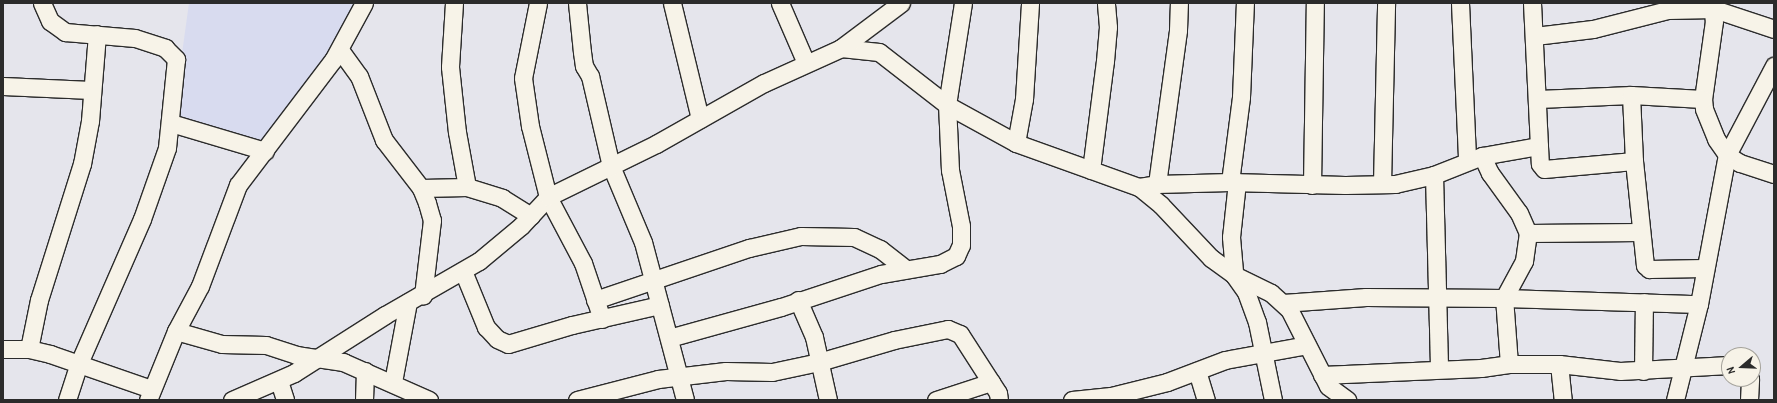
<!DOCTYPE html>
<html>
<head>
<meta charset="utf-8">
<style>
  body { margin:0 }
  #map { position:relative; width:1777px; height:403px; overflow:hidden; background:#e5e5ec; font-family:"Patrick Hand",sans-serif }
  div>[style] { position:absolute }
  [style*='--x'] { left:calc(var(--x)*1px); top:calc(var(--y)*1px); width:calc(var(--w)*1px); rotate:calc(var(--a)*1deg) }
  .built>* { inset:0; background:#d8dbef }
  .roads { filter:drop-shadow(1px 0 #2b2b2b) drop-shadow(-1px 0 #2b2b2b) drop-shadow(0 1px #2b2b2b) drop-shadow(0 -1px #2b2b2b) }
  .minor>* { height:17px; margin:-8.5px; padding:0 8.5px; transform-origin:8.5px; border-radius:8.5px; background:#f7f3e8 }
  span { translate:-50% -50%; white-space:nowrap; text-align:center; line-height:1.15; -webkit-text-stroke:3px #f7f3e8; paint-order:stroke }
  .frame { position:absolute; inset:0; border:4px solid #2b2b2b; pointer-events:none }
  .north { position:absolute; left:1721px; top:347px; width:40px; height:40px; box-sizing:border-box; background:#f7f3e8; border:1px solid #a5a39c; border-radius:50%; rotate:251deg; font-size:11px; font-weight:700; line-height:16px; text-align:center; color:#2b2b2b }
  .north::after { content:''; display:block; margin:auto; width:14px; height:18px; background:#2b2b2b; clip-path:polygon(50% 0,100% 100%,50% 72%,0 100%) }
</style>
</head>
<body>
<div id="map">
  <div class="built">
    <div style="clip-path:polygon(189px 3px,367px 3px,267px 152px,172px 126px)"></div>
  </div>
  <div class="roads">
    <div class="minor">
      <div style="--x:42;--y:3;--w:20;--a:66"></div>
      <div style="--x:50;--y:21;--w:19;--a:36"></div>
      <div style="--x:65;--y:32;--w:70;--a:4.9"></div>
      <div style="--x:135;--y:38;--w:32;--a:18"></div>
      <div style="--x:165;--y:48;--w:16;--a:45"></div>
      <div style="--x:176;--y:59;--w:89;--a:95.8"></div>
      <div style="--x:167;--y:148;--w:75;--a:109.4"></div>
      <div style="--x:142;--y:219;--w:157;--a:113.6"></div>
      <div style="--x:79;--y:363;--w:39;--a:108"></div>
      <div style="--x:454;--y:3;--w:64;--a:93.6"></div>
      <div style="--x:450;--y:67;--w:65;--a:83.9"></div>
      <div style="--x:457;--y:132;--w:56;--a:79.7"></div>
      <div style="--x:538;--y:3;--w:76;--a:101.3"></div>
      <div style="--x:523;--y:78;--w:49;--a:81.7"></div>
      <div style="--x:530;--y:126;--w:73;--a:75.8"></div>
      <div style="--x:548;--y:197;--w:75;--a:62.1"></div>
      <div style="--x:583;--y:263;--w:59;--a:71.3"></div>
      <div style="--x:577;--y:3;--w:49;--a:84.2"></div>
      <div style="--x:582;--y:52;--w:14;--a:82"></div>
      <div style="--x:584;--y:66;--w:12;--a:59"></div>
      <div style="--x:590;--y:76;--w:92;--a:76.9"></div>
      <div style="--x:611;--y:166;--w:82;--a:67.2"></div>
      <div style="--x:643;--y:242;--w:163;--a:75.1"></div>
      <div style="--x:672;--y:3;--w:119;--a:76.4"></div>
      <div style="--x:780;--y:3;--w:65;--a:66.6"></div>
      <div style="--x:1460;--y:3;--w:157;--a:87.4"></div>
      <div style="--x:1532;--y:3;--w:161;--a:87.2"></div>
      <div style="--x:1540;--y:164;--w:6;--a:51"></div>
      <div style="--x:1544;--y:169;--w:90;--a:-5.1"></div>
      <div style="--x:1712;--y:3;--w:18;--a:84"></div>
      <div style="--x:1714;--y:21;--w:79;--a:98"></div>
      <div style="--x:1703;--y:99;--w:10;--a:84"></div>
      <div style="--x:1704;--y:109;--w:32;--a:68"></div>
      <div style="--x:1716;--y:139;--w:19;--a:55"></div>
      <div style="--x:1727;--y:155;--w:15;--a:32"></div>
      <div style="--x:1740;--y:163;--w:36;--a:18"></div>
      <div style="--x:1535;--y:36;--w:58;--a:-6.9"></div>
      <div style="--x:1593;--y:29;--w:77;--a:-14.2"></div>
      <div style="--x:1668;--y:10;--w:46;--a:-1.2"></div>
      <div style="--x:1714;--y:9;--w:63;--a:18.4"></div>
      <div style="--x:841;--y:48;--w:38;--a:6"></div>
      <div style="--x:879;--y:52;--w:86;--a:37.9"></div>
      <div style="--x:947;--y:105;--w:79;--a:28.8"></div>
      <div style="--x:1016;--y:143;--w:131;--a:19.7"></div>
      <div style="--x:1139;--y:187;--w:28;--a:39"></div>
      <div style="--x:1161;--y:205;--w:73;--a:46.7"></div>
      <div style="--x:1211;--y:258;--w:29;--a:36"></div>
      <div style="--x:1234;--y:275;--w:41;--a:25.9"></div>
      <div style="--x:1271;--y:293;--w:24;--a:42"></div>
      <div style="--x:1289;--y:309;--w:86;--a:63.1"></div>
      <div style="--x:1328;--y:386;--w:24;--a:36"></div>
      <div style="--x:340;--y:50;--w:32;--a:54"></div>
      <div style="--x:359;--y:76;--w:69;--a:68.7"></div>
      <div style="--x:384;--y:140;--w:61;--a:52.4"></div>
      <div style="--x:421;--y:188;--w:16;--a:68"></div>
      <div style="--x:427;--y:203;--w:18;--a:74"></div>
      <div style="--x:432;--y:220;--w:76;--a:96.8"></div>
      <div style="--x:3;--y:86;--w:88;--a:2.6"></div>
      <div style="--x:1631;--y:95;--w:66;--a:87.4"></div>
      <div style="--x:1634;--y:161;--w:105;--a:84"></div>
      <div style="--x:1645;--y:265;--w:6;--a:45"></div>
      <div style="--x:1649;--y:269;--w:55;--a:-1"></div>
      <div style="--x:1538;--y:99;--w:93;--a:-2.5"></div>
      <div style="--x:1631;--y:95;--w:72;--a:3.2"></div>
      <div style="--x:171;--y:123;--w:98;--a:16.6"></div>
      <div style="--x:1016;--y:143;--w:45;--a:-79.7"></div>
      <div style="--x:1024;--y:99;--w:96;--a:-86.4"></div>
      <div style="--x:1482;--y:156;--w:19;--a:65"></div>
      <div style="--x:1490;--y:173;--w:49;--a:54.1"></div>
      <div style="--x:1519;--y:213;--w:22;--a:66"></div>
      <div style="--x:1528;--y:233;--w:112;--a:-0.5"></div>
      <div style="--x:1091;--y:170;--w:110;--a:-82.7"></div>
      <div style="--x:1105;--y:61;--w:34;--a:-85"></div>
      <div style="--x:1108;--y:27;--w:24;--a:-95"></div>
      <div style="--x:1434;--y:175;--w:194;--a:88.5"></div>
      <div style="--x:1230;--y:182;--w:86;--a:-82.6"></div>
      <div style="--x:1241;--y:97;--w:94;--a:-87.6"></div>
      <div style="--x:1237;--y:182;--w:55;--a:96.2"></div>
      <div style="--x:1231;--y:237;--w:38;--a:85"></div>
      <div style="--x:1234;--y:275;--w:21;--a:55"></div>
      <div style="--x:1246;--y:292;--w:32;--a:70"></div>
      <div style="--x:1257;--y:322;--w:80;--a:78.4"></div>
      <div style="--x:1157;--y:184;--w:155;--a:-82.2"></div>
      <div style="--x:1178;--y:30;--w:27;--a:-88"></div>
      <div style="--x:1382;--y:184;--w:181;--a:-88.7"></div>
      <div style="--x:1312;--y:185;--w:182;--a:-89.1"></div>
      <div style="--x:1139;--y:187;--w:18;--a:-9"></div>
      <div style="--x:1157;--y:184;--w:73;--a:-1.6"></div>
      <div style="--x:1230;--y:182;--w:115;--a:1.5"></div>
      <div style="--x:1345;--y:185;--w:50;--a:-1.1"></div>
      <div style="--x:1395;--y:184;--w:40;--a:-13"></div>
      <div style="--x:1434;--y:175;--w:52;--a:-21.6"></div>
      <div style="--x:1482;--y:156;--w:58;--a:-10"></div>
      <div style="--x:421;--y:188;--w:46;--a:-1.2"></div>
      <div style="--x:467;--y:187;--w:37;--a:17"></div>
      <div style="--x:502;--y:198;--w:34;--a:32"></div>
      <div style="--x:463;--y:271;--w:61;--a:67.7"></div>
      <div style="--x:486;--y:327;--w:16;--a:47"></div>
      <div style="--x:497;--y:339;--w:12;--a:24"></div>
      <div style="--x:508;--y:344;--w:67;--a:-16.5"></div>
      <div style="--x:572;--y:325;--w:90;--a:-12.8"></div>
      <div style="--x:595;--y:300;--w:163;--a:-18.7"></div>
      <div style="--x:749;--y:248;--w:53;--a:-13"></div>
      <div style="--x:801;--y:236;--w:53;--a:1.1"></div>
      <div style="--x:854;--y:237;--w:29;--a:25"></div>
      <div style="--x:880;--y:249;--w:33;--a:38"></div>
      <div style="--x:798;--y:300;--w:40;--a:66.6"></div>
      <div style="--x:814;--y:337;--w:65;--a:77.5"></div>
      <div style="--x:1283;--y:303;--w:83;--a:-4.1"></div>
      <div style="--x:1366;--y:297;--w:138;--a:0.4"></div>
      <div style="--x:1504;--y:298;--w:195;--a:1.8"></div>
      <div style="--x:176;--y:331;--w:48;--a:15.8"></div>
      <div style="--x:222;--y:344;--w:44;--a:1.3"></div>
      <div style="--x:266;--y:345;--w:32;--a:18"></div>
      <div style="--x:296;--y:355;--w:48;--a:8.5"></div>
      <div style="--x:343;--y:362;--w:94;--a:23.8"></div>
      <div style="--x:669;--y:338;--w:116;--a:-15.5"></div>
      <div style="--x:781;--y:307;--w:105;--a:-18.3"></div>
      <div style="--x:881;--y:274;--w:60;--a:-9.6"></div>
      <div style="--x:940;--y:264;--w:18;--a:-27"></div>
      <div style="--x:956;--y:256;--w:12;--a:-66"></div>
      <div style="--x:961;--y:245;--w:19;--a:-90"></div>
      <div style="--x:961;--y:226;--w:57;--a:-101.1"></div>
      <div style="--x:950;--y:170;--w:65;--a:-92.6"></div>
      <div style="--x:947;--y:105;--w:103;--a:-81.1"></div>
      <div style="--x:3;--y:349;--w:26;--a:0"></div>
      <div style="--x:29;--y:349;--w:22;--a:13"></div>
      <div style="--x:50;--y:354;--w:107;--a:19.1"></div>
      <div style="--x:29;--y:349;--w:50;--a:-78.5"></div>
      <div style="--x:39;--y:300;--w:143;--a:-72.5"></div>
      <div style="--x:82;--y:164;--w:44;--a:-79.5"></div>
      <div style="--x:90;--y:121;--w:87;--a:-85.4"></div>
      <div style="--x:1509;--y:364;--w:66;--a:-94.3"></div>
      <div style="--x:1504;--y:298;--w:42;--a:-61.6"></div>
      <div style="--x:1524;--y:261;--w:28;--a:-82"></div>
      <div style="--x:1559;--y:364;--w:36;--a:84"></div>
      <div style="--x:1197;--y:371;--w:30;--a:73"></div>
      <div style="--x:1643;--y:371;--w:69;--a:-89.2"></div>
      <div style="--x:1322;--y:375;--w:159;--a:-2.5"></div>
      <div style="--x:1481;--y:368;--w:28;--a:-8"></div>
      <div style="--x:1509;--y:364;--w:50;--a:0"></div>
      <div style="--x:1559;--y:364;--w:61;--a:6.5"></div>
      <div style="--x:1620;--y:371;--w:109;--a:-3.2"></div>
      <div style="--x:279;--y:381;--w:20;--a:72"></div>
      <div style="--x:393;--y:382;--w:81;--a:-79.4"></div>
      <div style="--x:148;--y:400;--w:74;--a:-67.9"></div>
      <div style="--x:176;--y:331;--w:51;--a:-61.9"></div>
      <div style="--x:200;--y:286;--w:108;--a:-69.4"></div>
      <div style="--x:238;--y:185;--w:157;--a:-52.8"></div>
      <div style="--x:333;--y:60;--w:65;--a:-61.5"></div>
      <div style="--x:232;--y:400;--w:68;--a:-23.5"></div>
      <div style="--x:294;--y:373;--w:108;--a:-32.5"></div>
      <div style="--x:385;--y:315;--w:108;--a:-29.9"></div>
      <div style="--x:479;--y:261;--w:55;--a:-39.8"></div>
      <div style="--x:521;--y:226;--w:40;--a:-47"></div>
      <div style="--x:548;--y:197;--w:120;--a:-26.1"></div>
      <div style="--x:656;--y:144;--w:124;--a:-29.5"></div>
      <div style="--x:764;--y:83;--w:85;--a:-24.4"></div>
      <div style="--x:841;--y:48;--w:75;--a:-36.9"></div>
      <div style="--x:364;--y:400;--w:29;--a:-88"></div>
      <div style="--x:577;--y:400;--w:84;--a:-14.5"></div>
      <div style="--x:658;--y:379;--w:68;--a:-6.7"></div>
      <div style="--x:726;--y:371;--w:46;--a:1.2"></div>
      <div style="--x:772;--y:372;--w:48;--a:-12"></div>
      <div style="--x:819;--y:362;--w:78;--a:-16.3"></div>
      <div style="--x:894;--y:340;--w:55;--a:-11.5"></div>
      <div style="--x:948;--y:329;--w:13;--a:23"></div>
      <div style="--x:960;--y:334;--w:70;--a:57.2"></div>
      <div style="--x:998;--y:393;--w:7;--a:82"></div>
      <div style="--x:936;--y:400;--w:58;--a:-18.1"></div>
      <div style="--x:1072;--y:400;--w:39;--a:-6"></div>
      <div style="--x:1111;--y:396;--w:58;--a:-14"></div>
      <div style="--x:1167;--y:382;--w:62;--a:-20.8"></div>
      <div style="--x:1225;--y:360;--w:83;--a:-10.4"></div>
      <div style="--x:1675;--y:400;--w:99;--a:-76"></div>
      <div style="--x:1699;--y:304;--w:152;--a:-79.4"></div>
      <div style="--x:1727;--y:155;--w:101;--a:-62.2"></div>
      <div style="--x:1749;--y:400;--w:21;--a:-87"></div>
    </div>
  </div>
  <div class="frame"></div>
  <div class="north">N</div>
</div>
</body>
</html>
